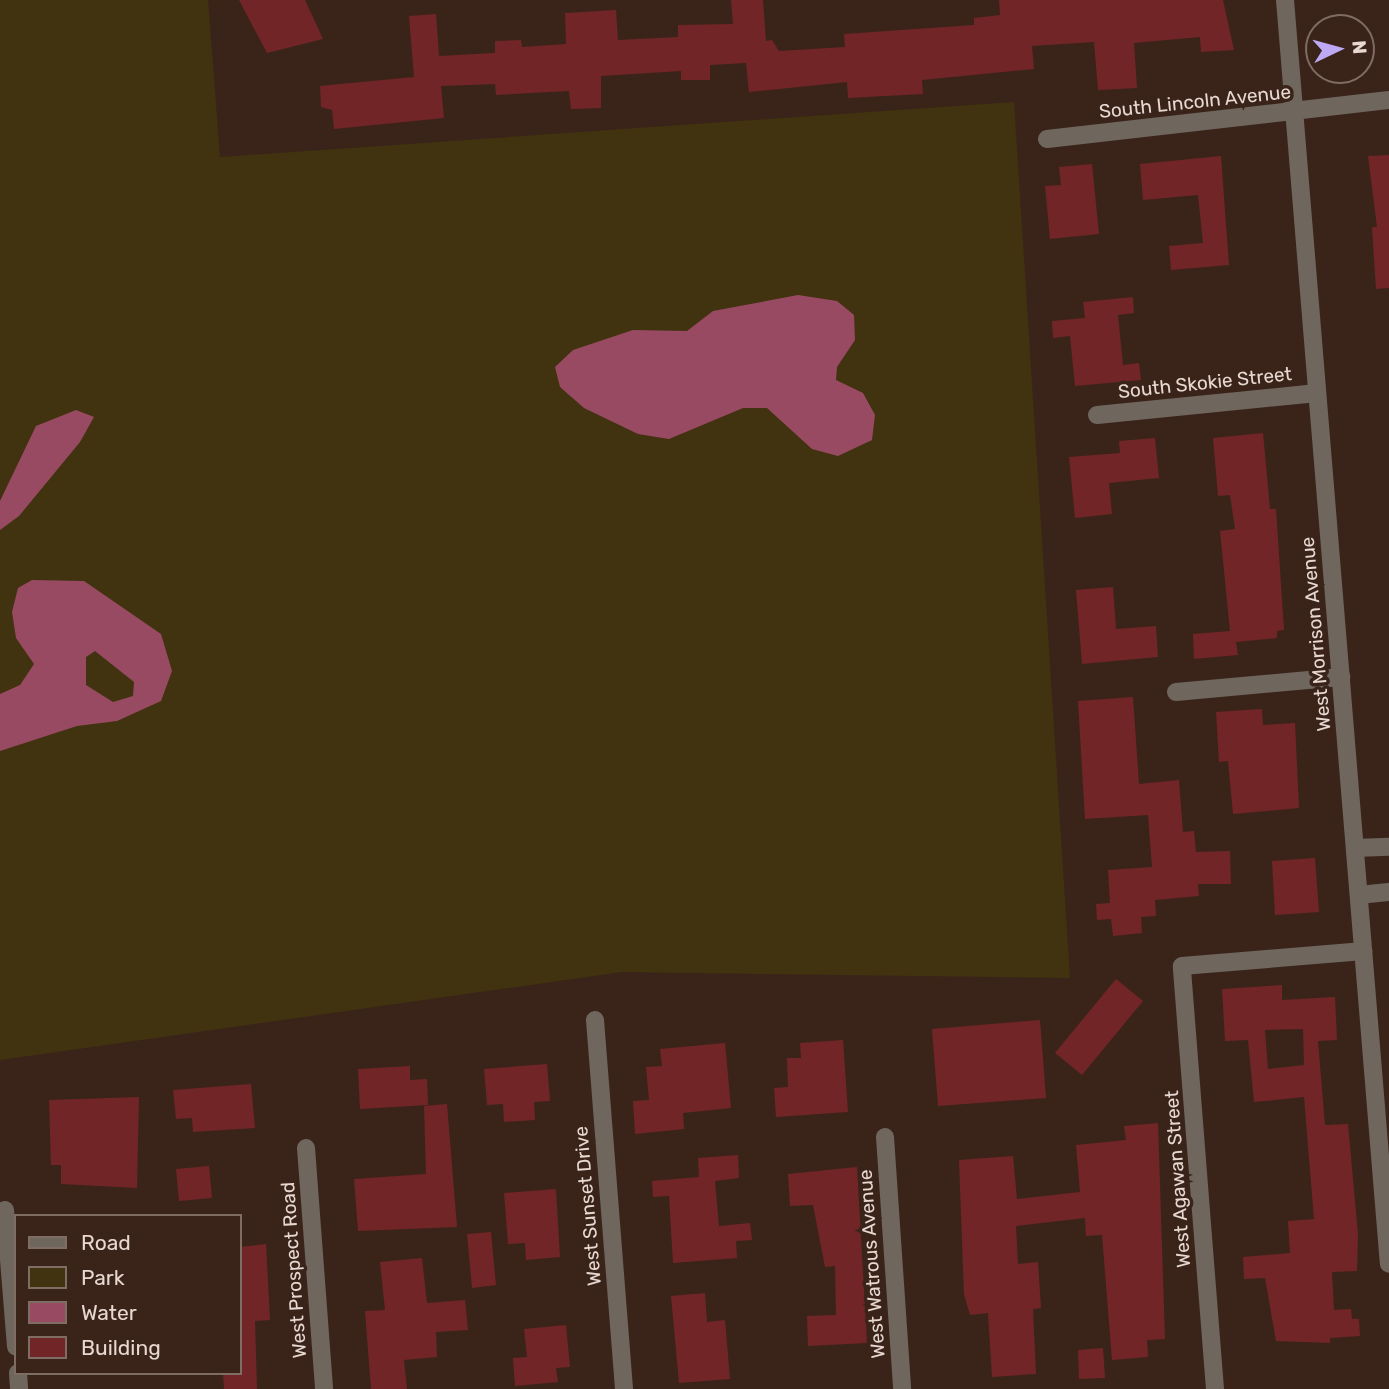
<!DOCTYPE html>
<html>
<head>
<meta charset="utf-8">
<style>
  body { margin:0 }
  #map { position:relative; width:1389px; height:1389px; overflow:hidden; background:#3a241a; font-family:Rubik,sans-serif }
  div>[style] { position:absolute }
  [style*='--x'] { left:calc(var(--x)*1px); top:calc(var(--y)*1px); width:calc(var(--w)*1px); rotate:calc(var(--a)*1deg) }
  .green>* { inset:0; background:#41330f }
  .water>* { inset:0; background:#994a63 }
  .building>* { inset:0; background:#722526 }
  .minor>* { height:18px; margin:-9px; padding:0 9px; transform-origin:9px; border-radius:9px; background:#6f665e }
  span { translate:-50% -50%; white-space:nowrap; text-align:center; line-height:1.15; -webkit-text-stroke:7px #3a241a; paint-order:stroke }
  .street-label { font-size:19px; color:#e7d8d1 }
  .legend { position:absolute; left:14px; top:1214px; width:228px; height:161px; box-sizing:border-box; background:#3a241a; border:2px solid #7f6c63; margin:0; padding:9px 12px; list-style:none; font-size:21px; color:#e7d8d1 }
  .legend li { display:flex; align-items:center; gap:14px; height:35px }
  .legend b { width:35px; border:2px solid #7f6c63 }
  .north { position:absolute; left:1305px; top:14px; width:70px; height:70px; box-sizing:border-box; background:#3a241a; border:2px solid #7f6c63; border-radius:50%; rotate:85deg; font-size:19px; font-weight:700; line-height:28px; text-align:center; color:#e7d8d1 }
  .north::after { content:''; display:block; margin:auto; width:24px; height:32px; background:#bea9f4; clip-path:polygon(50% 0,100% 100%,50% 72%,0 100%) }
</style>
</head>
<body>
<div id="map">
  <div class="green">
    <div style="clip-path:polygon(0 0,208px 0,220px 157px,1014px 102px,1070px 978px,622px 972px,0 1060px)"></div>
  </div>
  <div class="water">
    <div style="clip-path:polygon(798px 295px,837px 301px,854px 315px,855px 340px,837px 367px,836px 380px,863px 393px,875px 415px,872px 440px,838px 456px,812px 449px,767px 408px,743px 408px,669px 439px,638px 434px,584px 408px,560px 387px,555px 367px,573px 350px,633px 330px,687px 331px,713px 311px)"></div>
    <div style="clip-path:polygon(76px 410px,94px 417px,80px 442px,19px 516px,0 530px,0 501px,36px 426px)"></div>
    <div style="clip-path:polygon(evenodd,32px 580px,84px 581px,161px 634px,172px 671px,161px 701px,117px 721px,77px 726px,0 751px,0 694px,20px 685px,34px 664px,16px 638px,12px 612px,18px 588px,32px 580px,95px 651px,134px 682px,133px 696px,113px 702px,86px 685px,86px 657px,95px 651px)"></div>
  </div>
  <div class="building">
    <div style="clip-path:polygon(239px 0,305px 0,323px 39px,267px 53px)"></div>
    <div style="clip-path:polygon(731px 0,763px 0,766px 41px,772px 40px,779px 51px,845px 47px,844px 34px,974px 25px,974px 18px,1000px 15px,999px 0,1223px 0,1234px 50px,1201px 52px,1200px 37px,1134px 43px,1137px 88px,1098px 90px,1094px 42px,1032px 46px,1034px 69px,922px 80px,923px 94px,848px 98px,847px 82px,749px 92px,746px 63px,710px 65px,710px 80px,681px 80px,681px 71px,601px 76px,601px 108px,571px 109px,569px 91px,496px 95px,495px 84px,441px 86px,444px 118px,334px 129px,332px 110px,321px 107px,320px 86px,414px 77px,409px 16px,436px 14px,439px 56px,495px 53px,495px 41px,521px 40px,522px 47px,566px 44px,565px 13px,616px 10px,618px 40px,678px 37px,678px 25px,733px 24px)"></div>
    <div style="clip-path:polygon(1389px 155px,1389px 288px,1376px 289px,1372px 227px,1377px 227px,1368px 156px)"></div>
    <div style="clip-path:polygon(1221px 156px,1229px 265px,1171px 270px,1169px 246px,1203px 243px,1198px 195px,1143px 200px,1140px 164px)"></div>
    <div style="clip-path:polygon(1092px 164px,1099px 234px,1050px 239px,1045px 186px,1061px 185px,1059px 167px)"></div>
    <div style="clip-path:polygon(1133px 297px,1134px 313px,1118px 315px,1123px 365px,1139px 363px,1141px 380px,1075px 386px,1070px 336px,1053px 338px,1052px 321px,1085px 318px,1083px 302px)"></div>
    <div style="clip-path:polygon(1263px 433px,1270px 509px,1276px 509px,1284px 630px,1277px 631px,1277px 638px,1236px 642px,1238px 655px,1194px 659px,1193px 634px,1230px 631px,1220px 531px,1235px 529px,1230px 495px,1218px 496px,1213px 438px)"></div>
    <div style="clip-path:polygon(1155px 438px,1159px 478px,1109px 483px,1112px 514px,1075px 518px,1069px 457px,1120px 453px,1119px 441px)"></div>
    <div style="clip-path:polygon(1113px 587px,1116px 629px,1156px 626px,1158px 657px,1082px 664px,1076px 590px)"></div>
    <div style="clip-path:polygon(1133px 697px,1139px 784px,1179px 780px,1183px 832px,1194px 831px,1196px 852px,1230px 851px,1231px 884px,1198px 884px,1199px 896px,1155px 900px,1156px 916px,1141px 917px,1142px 933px,1113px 936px,1111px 919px,1097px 920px,1096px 904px,1110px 903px,1108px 870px,1152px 867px,1148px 815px,1085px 819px,1078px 701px)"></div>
    <div style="clip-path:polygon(1262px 709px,1263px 725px,1295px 723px,1299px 808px,1233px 814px,1228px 761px,1219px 762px,1216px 712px)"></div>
    <div style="clip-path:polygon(1315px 858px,1319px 912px,1275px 915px,1272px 861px)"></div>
    <div style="clip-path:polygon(1116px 979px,1143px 1001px,1082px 1075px,1055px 1053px)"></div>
    <div style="clip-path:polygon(evenodd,1282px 985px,1282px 1000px,1335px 997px,1337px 1040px,1318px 1041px,1325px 1125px,1348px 1124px,1358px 1234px,1357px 1271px,1332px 1272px,1334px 1310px,1351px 1309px,1352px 1319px,1359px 1319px,1360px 1336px,1330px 1338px,1330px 1343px,1276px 1341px,1265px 1278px,1244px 1279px,1243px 1257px,1290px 1253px,1288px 1221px,1314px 1219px,1304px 1097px,1254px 1102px,1248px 1040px,1225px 1041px,1222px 989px,1282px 985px,1303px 1029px,1304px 1065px,1268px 1069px,1265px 1030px,1303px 1029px)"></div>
    <div style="clip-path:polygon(1040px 1020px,1046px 1098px,938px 1106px,932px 1029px)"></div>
    <div style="clip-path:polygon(843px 1040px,848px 1112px,776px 1117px,774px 1088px,788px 1087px,787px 1058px,801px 1058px,800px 1043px)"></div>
    <div style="clip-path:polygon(725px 1043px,731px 1108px,683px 1113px,684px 1129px,635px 1134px,633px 1101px,649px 1100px,646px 1067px,662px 1066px,660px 1049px)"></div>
    <div style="clip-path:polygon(547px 1064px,550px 1101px,534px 1102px,535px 1120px,504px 1122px,503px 1104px,487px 1105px,484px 1069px)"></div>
    <div style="clip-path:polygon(410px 1066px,410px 1080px,427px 1079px,428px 1105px,360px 1109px,358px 1069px)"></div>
    <div style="clip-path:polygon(251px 1084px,255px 1128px,193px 1132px,192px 1118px,176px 1119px,173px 1090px)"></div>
    <div style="clip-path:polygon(139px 1097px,137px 1188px,61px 1184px,61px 1165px,51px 1165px,49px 1100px)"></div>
    <div style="clip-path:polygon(447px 1104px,457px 1227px,358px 1231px,354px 1179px,426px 1174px,424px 1106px)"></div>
    <div style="clip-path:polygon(1158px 1123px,1165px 1339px,1147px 1340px,1148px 1357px,1112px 1360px,1102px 1235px,1086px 1236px,1085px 1218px,1016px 1226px,1018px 1264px,1038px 1262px,1041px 1308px,1033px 1309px,1036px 1374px,992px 1377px,988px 1313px,970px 1315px,964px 1294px,959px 1160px,1013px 1156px,1017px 1199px,1080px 1192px,1076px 1145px,1126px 1140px,1124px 1126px)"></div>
    <div style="clip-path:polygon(738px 1155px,739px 1178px,715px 1181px,719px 1226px,750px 1223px,752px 1240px,736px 1241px,737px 1258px,673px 1263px,669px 1196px,653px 1197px,652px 1181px,699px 1177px,698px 1158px)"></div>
    <div style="clip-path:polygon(209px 1166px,212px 1198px,179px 1201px,176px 1169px)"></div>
    <div style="clip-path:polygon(857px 1167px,867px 1343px,808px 1346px,807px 1316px,836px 1315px,835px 1266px,825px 1267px,813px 1205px,790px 1206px,788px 1174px)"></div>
    <div style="clip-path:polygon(556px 1189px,560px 1257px,526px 1260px,525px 1243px,508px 1244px,504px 1193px)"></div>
    <div style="clip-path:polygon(491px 1232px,496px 1285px,472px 1288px,467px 1234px)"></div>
    <div style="clip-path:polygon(266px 1244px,270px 1320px,255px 1321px,257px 1389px,224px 1389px,223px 1373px,240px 1373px,240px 1247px)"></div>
    <div style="clip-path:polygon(422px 1258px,427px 1303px,465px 1300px,468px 1330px,436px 1332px,437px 1357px,404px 1360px,407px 1389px,371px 1389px,365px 1311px,385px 1310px,380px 1262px)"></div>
    <div style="clip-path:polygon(705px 1293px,707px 1322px,725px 1320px,730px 1379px,679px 1383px,671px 1296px)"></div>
    <div style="clip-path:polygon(566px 1325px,570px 1367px,556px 1368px,558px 1382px,515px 1386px,513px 1358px,527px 1357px,524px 1329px)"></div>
    <div style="clip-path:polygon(1103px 1348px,1105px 1378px,1079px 1379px,1078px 1350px)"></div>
  </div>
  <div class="minor">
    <div style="--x:1285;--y:0;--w:1268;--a:85.3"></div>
    <div style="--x:1047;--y:139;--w:344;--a:-6.5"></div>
    <div style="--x:1097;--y:415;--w:221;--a:-5.7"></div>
    <div style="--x:1176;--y:692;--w:166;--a:-5.2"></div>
    <div style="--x:1355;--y:848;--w:34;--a:-2"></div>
    <div style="--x:1359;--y:895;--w:30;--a:-6"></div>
    <div style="--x:595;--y:1020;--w:370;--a:85.5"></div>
    <div style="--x:885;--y:1137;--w:253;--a:86.1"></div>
    <div style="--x:306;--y:1148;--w:242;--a:85.7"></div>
    <div style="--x:5;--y:1210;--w:137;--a:85.4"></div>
    <div style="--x:18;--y:1373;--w:16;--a:86"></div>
    <div style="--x:1215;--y:1389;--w:424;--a:-94.5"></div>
    <div style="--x:1182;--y:966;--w:182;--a:-4.7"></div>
  </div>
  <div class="street-label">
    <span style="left:1195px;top:102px;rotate:-6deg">South Lincoln Avenue</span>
    <span style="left:1205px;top:383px;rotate:-6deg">South Skokie Street</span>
    <span style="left:1316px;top:634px;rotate:-95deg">West Morrison Avenue</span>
    <span style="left:1178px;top:1179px;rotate:-94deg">West Agawan Street</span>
    <span style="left:588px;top:1206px;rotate:-95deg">West Sunset Drive</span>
    <span style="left:872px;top:1264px;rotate:-94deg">West Watrous Avenue</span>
    <span style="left:294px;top:1270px;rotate:-94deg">West Prospect Road</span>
  </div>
  <ul class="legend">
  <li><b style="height:9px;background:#6f665e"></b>Road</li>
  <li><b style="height:19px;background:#41330f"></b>Park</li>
  <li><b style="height:19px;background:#994a63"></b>Water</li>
  <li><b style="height:19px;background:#722526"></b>Building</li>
  </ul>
  <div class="north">N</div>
</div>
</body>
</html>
